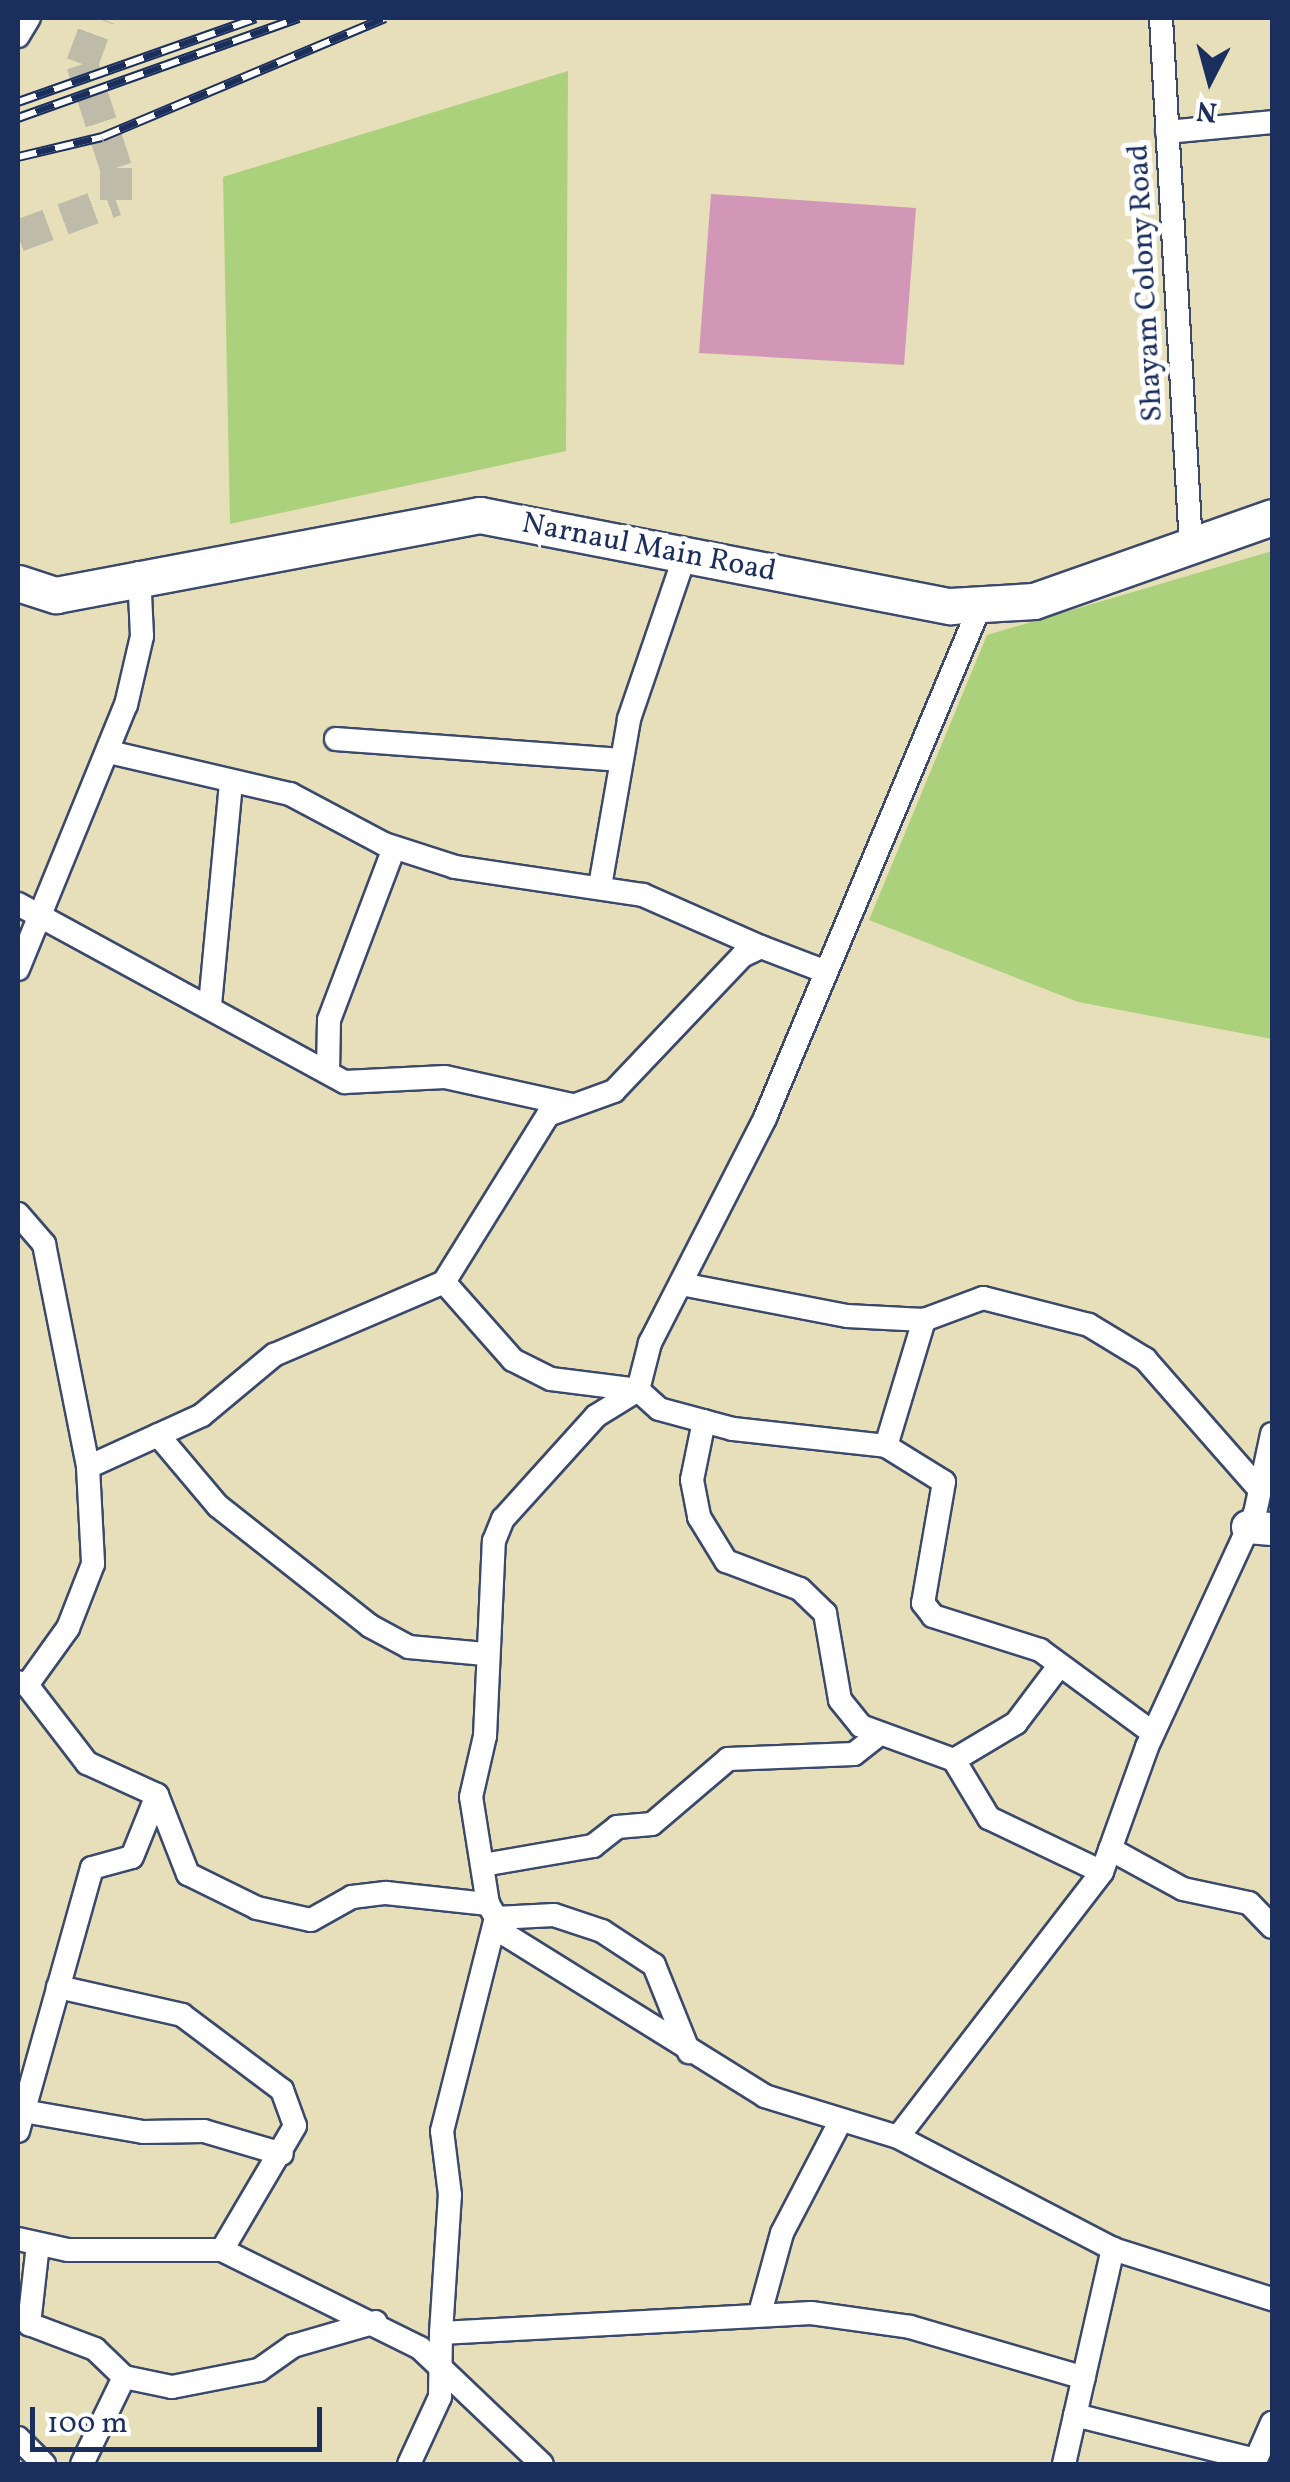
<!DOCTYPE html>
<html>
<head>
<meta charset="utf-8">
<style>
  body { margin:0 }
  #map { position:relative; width:1290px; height:2482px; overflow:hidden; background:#e7dfba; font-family:Vollkorn,serif }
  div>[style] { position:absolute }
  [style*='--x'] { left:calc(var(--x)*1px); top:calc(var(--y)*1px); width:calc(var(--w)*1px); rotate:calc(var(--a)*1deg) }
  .green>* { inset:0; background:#abd17c }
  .building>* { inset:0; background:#d297b7 }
  .secondary-tunnel>* { height:32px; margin-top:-16px; transform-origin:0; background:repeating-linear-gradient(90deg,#bebca8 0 32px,transparent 0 48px) }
  .roads { filter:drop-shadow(2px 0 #3a496c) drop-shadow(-2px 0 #3a496c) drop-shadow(0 2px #3a496c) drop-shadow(0 -2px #3a496c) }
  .street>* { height:22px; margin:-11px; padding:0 11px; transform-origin:11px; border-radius:11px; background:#fff }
  .secondary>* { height:32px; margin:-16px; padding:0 16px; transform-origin:16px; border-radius:16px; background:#fff }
  .primary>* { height:35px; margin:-17.5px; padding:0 17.5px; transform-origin:17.5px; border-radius:17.5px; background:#fff }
  .rail>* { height:10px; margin-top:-5px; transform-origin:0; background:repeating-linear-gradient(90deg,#fff 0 19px,#1b2f5e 0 38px); box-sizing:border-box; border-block:2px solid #1b2f5e }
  span { translate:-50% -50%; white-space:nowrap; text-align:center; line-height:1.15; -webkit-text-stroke:10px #fff; paint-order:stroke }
  .street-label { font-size:30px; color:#1b2f5e }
  .frame { position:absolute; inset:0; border:20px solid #1b2f5e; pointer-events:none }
  .north { position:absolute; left:1160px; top:30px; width:100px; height:100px; -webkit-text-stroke:8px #fff; paint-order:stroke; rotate:186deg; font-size:28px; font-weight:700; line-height:40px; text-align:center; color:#1b2f5e }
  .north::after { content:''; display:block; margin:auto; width:35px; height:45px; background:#1b2f5e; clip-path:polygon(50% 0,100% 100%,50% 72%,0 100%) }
  .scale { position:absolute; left:30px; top:2407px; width:292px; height:45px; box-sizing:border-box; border:5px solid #1b2f5e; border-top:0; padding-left:12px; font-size:30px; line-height:35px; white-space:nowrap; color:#1b2f5e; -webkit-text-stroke:8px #fff; paint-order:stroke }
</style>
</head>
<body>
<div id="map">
  <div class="green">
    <div style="clip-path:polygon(568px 71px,566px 451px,230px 524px,223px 177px)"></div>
    <div style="clip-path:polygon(1272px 551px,1272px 1039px,1078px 1002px,869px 920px,987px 635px)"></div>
  </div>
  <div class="building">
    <div style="clip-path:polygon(711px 194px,916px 208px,904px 365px,699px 353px)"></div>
  </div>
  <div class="secondary-tunnel">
    <div style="--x:18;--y:236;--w:104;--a:-20.2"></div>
    <div style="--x:116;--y:200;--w:32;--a:-90"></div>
    <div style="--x:116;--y:168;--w:109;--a:-108.1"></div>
    <div style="--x:82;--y:64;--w:49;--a:-69.7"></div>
  </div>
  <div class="roads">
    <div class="street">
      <div style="--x:1161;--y:18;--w:529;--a:86.75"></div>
      <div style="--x:18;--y:36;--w:21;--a:-59"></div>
      <div style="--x:1167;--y:132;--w:105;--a:-5.4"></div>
      <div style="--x:336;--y:739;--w:286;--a:4.2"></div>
      <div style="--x:109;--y:752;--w:186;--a:13.1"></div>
      <div style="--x:290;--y:794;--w:106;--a:28"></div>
      <div style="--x:384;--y:844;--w:75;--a:17.9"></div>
      <div style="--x:455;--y:867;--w:190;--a:8.5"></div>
      <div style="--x:643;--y:895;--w:129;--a:23.8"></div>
      <div style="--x:600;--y:886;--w:169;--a:-80.1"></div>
      <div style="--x:629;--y:719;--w:173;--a:-71.1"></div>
      <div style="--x:18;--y:904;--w:372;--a:28.6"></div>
      <div style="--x:345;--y:1082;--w:100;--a:-2.9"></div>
      <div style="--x:445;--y:1077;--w:130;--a:12.4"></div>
      <div style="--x:18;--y:969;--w:285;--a:-67.8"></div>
      <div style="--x:126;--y:705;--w:71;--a:-76.9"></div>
      <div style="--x:142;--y:636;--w:63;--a:-92.7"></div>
      <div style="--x:210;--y:1005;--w:222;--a:-84.6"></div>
      <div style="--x:328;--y:1072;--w:52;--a:-88.9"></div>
      <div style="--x:329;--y:1020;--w:184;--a:-69.3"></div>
      <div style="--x:18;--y:1214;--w:40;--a:49"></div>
      <div style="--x:44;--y:1244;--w:227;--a:78.8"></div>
      <div style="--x:88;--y:1467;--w:97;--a:87"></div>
      <div style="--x:93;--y:1564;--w:69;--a:111.3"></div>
      <div style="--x:68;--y:1628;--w:70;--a:125.7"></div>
      <div style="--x:27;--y:1685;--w:9;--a:-162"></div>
      <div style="--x:444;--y:1282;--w:197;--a:-58.1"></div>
      <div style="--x:548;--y:1115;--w:70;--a:-20"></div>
      <div style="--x:614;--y:1091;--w:186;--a:-46.5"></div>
      <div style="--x:742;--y:956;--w:21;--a:-25"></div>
      <div style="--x:761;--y:947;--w:70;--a:21"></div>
      <div style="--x:681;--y:1284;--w:169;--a:10.9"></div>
      <div style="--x:847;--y:1316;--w:77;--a:3"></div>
      <div style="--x:924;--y:1320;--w:63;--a:-20.4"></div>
      <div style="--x:983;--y:1298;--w:109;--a:14.3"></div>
      <div style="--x:1089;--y:1325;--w:66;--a:31.3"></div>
      <div style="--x:1145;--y:1359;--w:174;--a:48.7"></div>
      <div style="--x:704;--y:1421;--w:60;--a:101.5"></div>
      <div style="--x:692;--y:1480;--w:38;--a:79"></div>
      <div style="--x:699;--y:1517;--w:52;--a:58.5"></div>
      <div style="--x:726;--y:1561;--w:79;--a:20.7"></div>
      <div style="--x:800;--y:1589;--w:35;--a:44"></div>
      <div style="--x:825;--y:1613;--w:88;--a:80.2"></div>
      <div style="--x:840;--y:1700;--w:33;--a:51"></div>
      <div style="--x:861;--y:1726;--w:99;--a:20.1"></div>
      <div style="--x:954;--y:1760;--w:68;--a:58.9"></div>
      <div style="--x:989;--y:1818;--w:125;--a:25.5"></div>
      <div style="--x:1272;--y:1434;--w:81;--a:102.1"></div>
      <div style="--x:1255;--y:1513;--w:258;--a:114.8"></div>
      <div style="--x:1147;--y:1747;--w:133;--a:109.8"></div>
      <div style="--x:1102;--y:1872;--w:334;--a:127.6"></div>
      <div style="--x:898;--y:2137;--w:242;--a:27.5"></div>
      <div style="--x:1113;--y:2249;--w:167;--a:17.5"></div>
      <div style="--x:158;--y:1435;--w:93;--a:49.8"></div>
      <div style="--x:218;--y:1506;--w:194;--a:38.3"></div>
      <div style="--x:370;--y:1626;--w:44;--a:28.3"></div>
      <div style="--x:409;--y:1647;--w:76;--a:5.3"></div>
      <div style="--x:886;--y:1446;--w:68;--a:31.8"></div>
      <div style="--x:944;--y:1482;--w:123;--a:99.8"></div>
      <div style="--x:923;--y:1603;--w:16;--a:52"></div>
      <div style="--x:933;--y:1616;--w:112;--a:17.6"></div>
      <div style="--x:1040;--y:1650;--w:140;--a:36.3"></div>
      <div style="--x:88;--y:1467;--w:125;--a:-24.5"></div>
      <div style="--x:202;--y:1415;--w:94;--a:-39.8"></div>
      <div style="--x:274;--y:1355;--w:185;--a:-23.2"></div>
      <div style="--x:444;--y:1282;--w:104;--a:48.5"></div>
      <div style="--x:513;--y:1360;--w:42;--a:26.6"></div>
      <div style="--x:551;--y:1379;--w:88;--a:7.2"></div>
      <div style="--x:638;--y:1390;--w:49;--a:-75.7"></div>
      <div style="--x:650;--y:1343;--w:253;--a:-62.9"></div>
      <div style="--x:765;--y:1118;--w:558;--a:-67.21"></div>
      <div style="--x:954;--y:1760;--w:72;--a:-30.8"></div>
      <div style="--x:1016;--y:1723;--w:66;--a:-53"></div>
      <div style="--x:157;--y:1795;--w:85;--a:68.6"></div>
      <div style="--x:188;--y:1874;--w:77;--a:26.2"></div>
      <div style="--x:257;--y:1908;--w:55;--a:12.5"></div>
      <div style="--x:311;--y:1920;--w:47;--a:-29.3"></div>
      <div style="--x:352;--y:1897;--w:34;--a:-7"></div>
      <div style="--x:386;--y:1893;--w:103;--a:6.2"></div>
      <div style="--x:1110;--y:1849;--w:83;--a:28.7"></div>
      <div style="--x:1183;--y:1889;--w:67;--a:12"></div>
      <div style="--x:1249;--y:1903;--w:33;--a:46"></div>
      <div style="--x:483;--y:1865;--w:112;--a:-9.8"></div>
      <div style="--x:593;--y:1846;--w:31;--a:-38"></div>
      <div style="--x:617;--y:1827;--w:35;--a:-5"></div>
      <div style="--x:652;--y:1824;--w:100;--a:-40.5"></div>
      <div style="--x:728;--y:1759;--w:126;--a:-2.3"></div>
      <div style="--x:854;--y:1754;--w:33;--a:-38"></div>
      <div style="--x:58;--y:1987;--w:127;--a:12.7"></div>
      <div style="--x:182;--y:2015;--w:125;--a:36.9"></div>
      <div style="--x:282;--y:2090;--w:38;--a:70"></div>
      <div style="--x:295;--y:2126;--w:144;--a:120.5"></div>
      <div style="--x:23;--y:2111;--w:122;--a:9.9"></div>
      <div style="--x:143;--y:2132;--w:61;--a:-0.9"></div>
      <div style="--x:204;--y:2131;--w:81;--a:16.4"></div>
      <div style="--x:18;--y:2131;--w:273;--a:-74.3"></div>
      <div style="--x:92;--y:1868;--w:41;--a:-15.4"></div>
      <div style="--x:132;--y:1857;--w:67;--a:-68"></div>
      <div style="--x:157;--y:1795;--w:77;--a:-155.4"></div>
      <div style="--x:87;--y:1763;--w:98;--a:-127.6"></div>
      <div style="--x:898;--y:2137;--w:139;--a:-162.9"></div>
      <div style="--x:765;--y:2096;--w:305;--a:-148.1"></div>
      <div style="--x:506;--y:1935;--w:36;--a:-120"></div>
      <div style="--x:488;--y:1904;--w:108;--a:-99"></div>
      <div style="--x:471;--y:1797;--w:63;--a:-77.1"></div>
      <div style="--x:485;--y:1736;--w:195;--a:-87.4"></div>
      <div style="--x:494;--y:1541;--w:24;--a:-68"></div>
      <div style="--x:503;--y:1519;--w:139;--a:-47.9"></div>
      <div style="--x:596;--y:1416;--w:49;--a:-31.8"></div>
      <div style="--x:638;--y:1390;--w:28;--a:42"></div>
      <div style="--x:659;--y:1409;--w:77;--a:15.1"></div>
      <div style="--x:733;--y:1429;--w:154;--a:6.3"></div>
      <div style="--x:886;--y:1446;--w:132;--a:-73.2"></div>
      <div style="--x:18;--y:2239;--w:51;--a:12.4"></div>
      <div style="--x:68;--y:2250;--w:154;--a:0"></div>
      <div style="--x:222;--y:2250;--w:221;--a:26.3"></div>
      <div style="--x:420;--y:2348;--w:168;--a:43.6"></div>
      <div style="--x:38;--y:2244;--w:81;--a:96.4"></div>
      <div style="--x:29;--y:2324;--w:71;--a:20.7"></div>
      <div style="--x:95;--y:2349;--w:40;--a:44"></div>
      <div style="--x:124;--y:2377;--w:49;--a:11.8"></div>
      <div style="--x:172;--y:2387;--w:89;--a:-11.1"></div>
      <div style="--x:259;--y:2370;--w:42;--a:-35.2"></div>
      <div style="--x:293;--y:2346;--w:86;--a:-16.1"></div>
      <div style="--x:760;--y:2313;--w:83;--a:-74.6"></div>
      <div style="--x:782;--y:2233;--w:127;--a:-62.4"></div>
      <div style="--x:441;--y:2333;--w:138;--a:-86.3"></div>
      <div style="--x:450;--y:2195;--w:64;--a:-97.1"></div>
      <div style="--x:442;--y:2131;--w:220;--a:-75.8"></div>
      <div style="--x:496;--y:1918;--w:58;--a:-3"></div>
      <div style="--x:554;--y:1915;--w:51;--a:18.4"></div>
      <div style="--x:602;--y:1931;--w:62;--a:33.2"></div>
      <div style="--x:654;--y:1965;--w:94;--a:68.1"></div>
      <div style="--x:1075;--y:2415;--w:186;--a:14"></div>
      <div style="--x:18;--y:2438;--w:37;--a:45"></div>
      <div style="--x:82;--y:2464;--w:97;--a:-64.2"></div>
      <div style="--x:409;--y:2464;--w:74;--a:-65.2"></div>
      <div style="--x:440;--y:2397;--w:64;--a:-89.1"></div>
      <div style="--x:441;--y:2333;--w:371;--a:-3.1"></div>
      <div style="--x:811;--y:2313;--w:100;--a:8"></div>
      <div style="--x:910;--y:2327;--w:181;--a:16.3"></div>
      <div style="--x:1064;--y:2464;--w:221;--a:-77.2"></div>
      <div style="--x:1254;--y:2464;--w:45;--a:-66.3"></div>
    </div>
    <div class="secondary">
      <div style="--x:1248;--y:1527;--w:24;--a:5"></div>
    </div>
    <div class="primary">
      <div style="--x:18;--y:583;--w:40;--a:18"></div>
      <div style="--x:56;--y:595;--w:431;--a:-10.7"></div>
      <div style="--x:480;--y:515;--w:479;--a:11"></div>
      <div style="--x:950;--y:606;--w:84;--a:-3.4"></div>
      <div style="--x:1034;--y:601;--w:252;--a:-19.4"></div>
    </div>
  </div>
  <div class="rail">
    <div style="--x:18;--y:102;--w:252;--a:-19.4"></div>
    <div style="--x:18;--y:118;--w:298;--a:-19.6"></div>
    <div style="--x:18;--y:157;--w:86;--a:-13.4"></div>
    <div style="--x:102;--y:137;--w:307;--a:-22.8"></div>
  </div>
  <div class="street-label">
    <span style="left:1146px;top:283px;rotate:-93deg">Shayam Colony Road</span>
    <span style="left:649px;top:548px;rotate:11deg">Narnaul Main Road</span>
  </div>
  <div class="frame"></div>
  <div class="north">N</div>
  <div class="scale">100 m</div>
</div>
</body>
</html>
